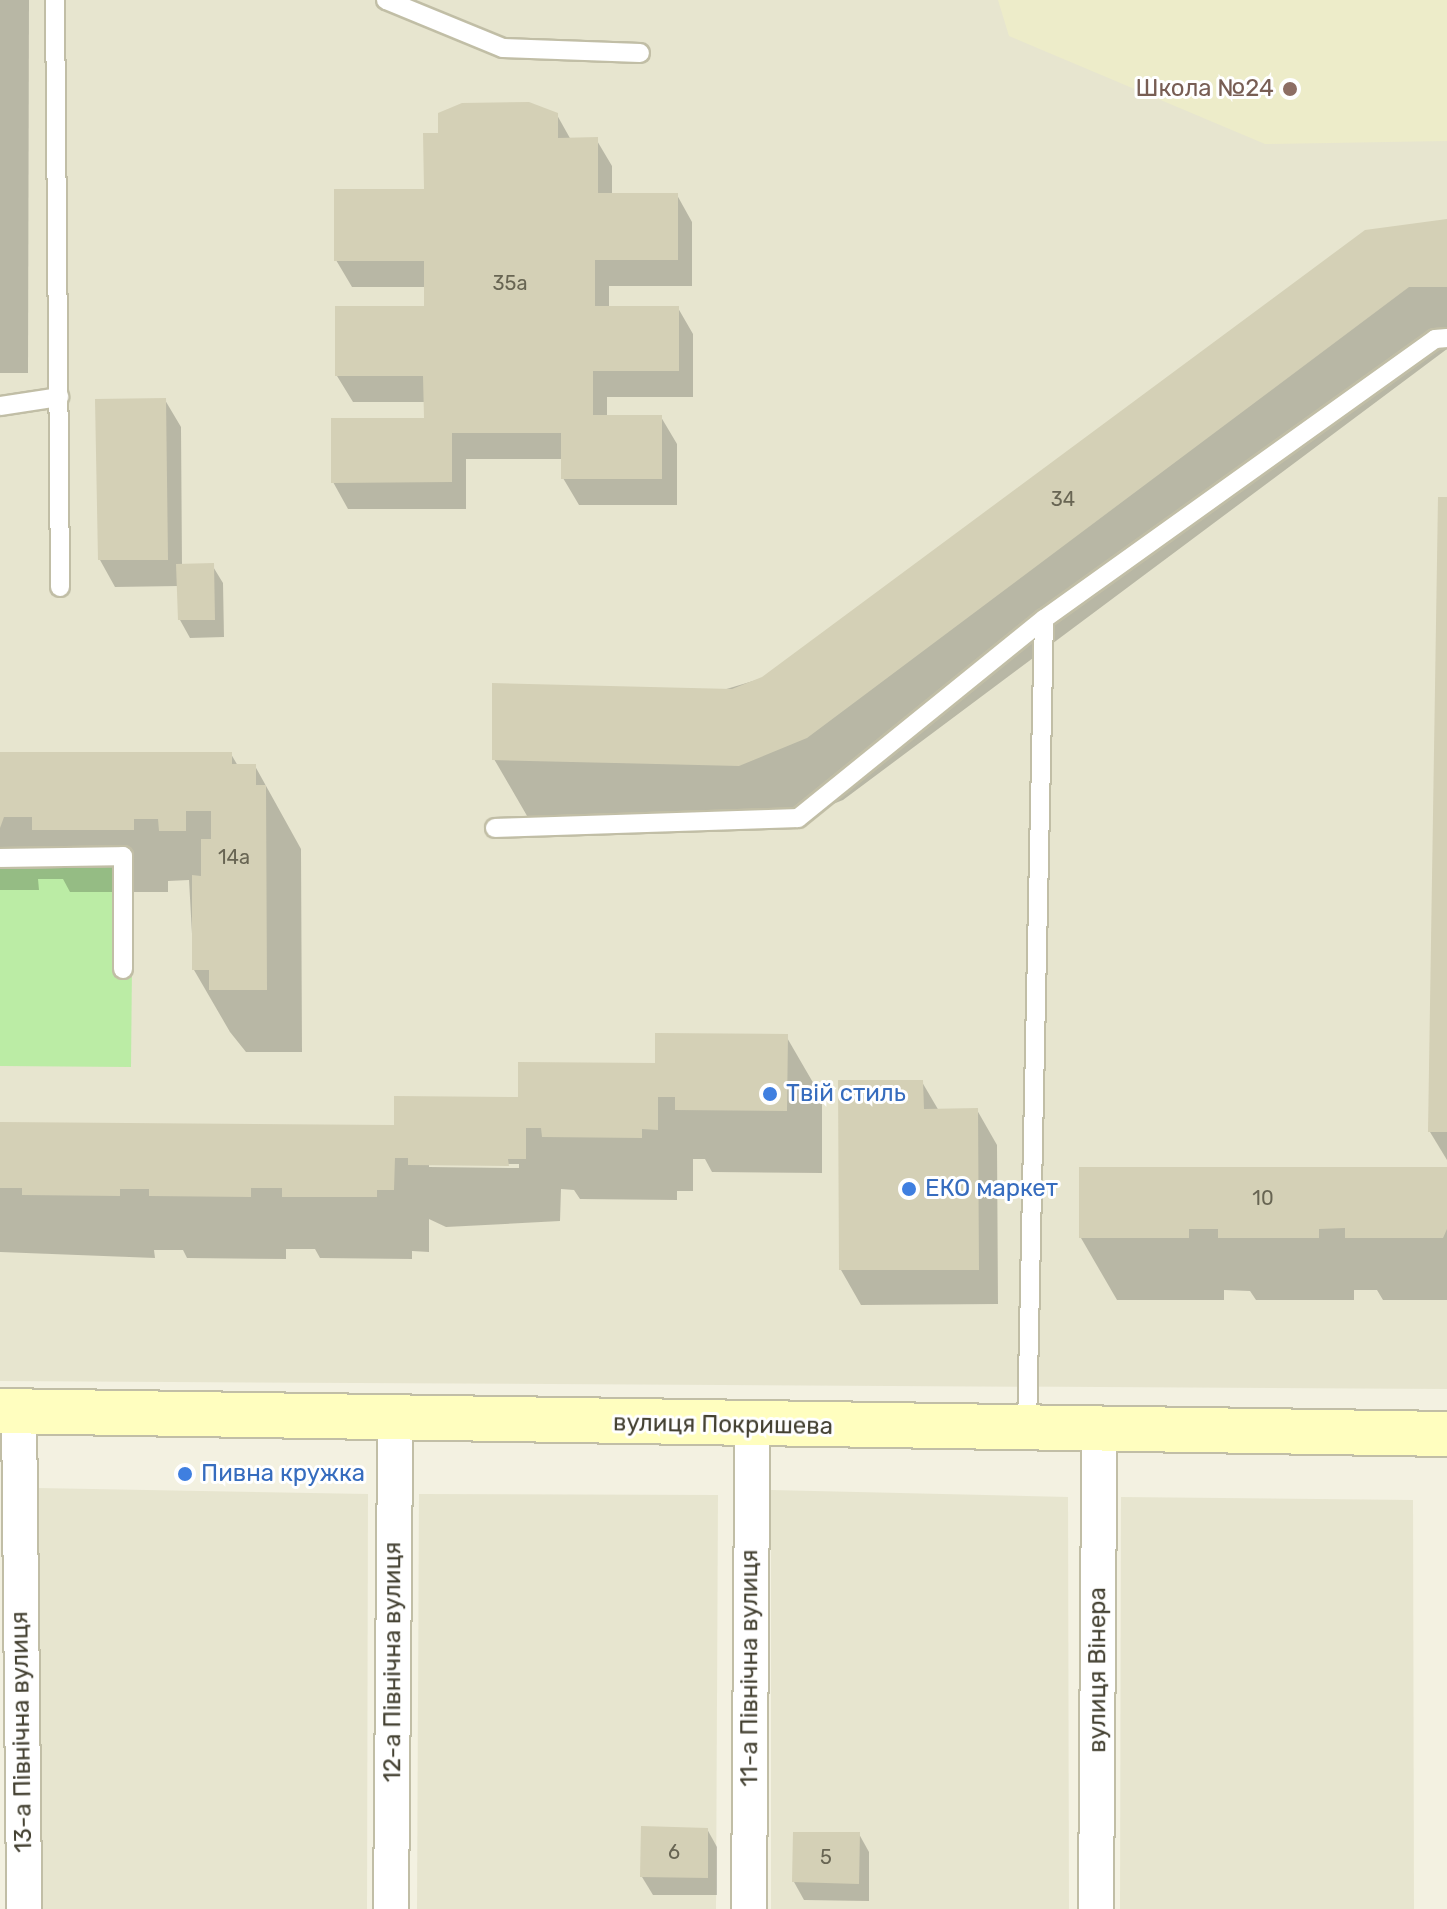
<!DOCTYPE html>
<html>
<head>
<meta charset="utf-8">
<style>
  body { margin:0 }
  #map { position:relative; width:1447px; height:1909px; overflow:hidden; background:#f3f1e1; font-family:Rubik,sans-serif }
  div>[style] { position:absolute }
  [style*='--x'] { left:calc(var(--x)*1px); top:calc(var(--y)*1px); width:calc(var(--w)*1px); rotate:calc(var(--a)*1deg) }
  .residential>* { inset:0; background:#e7e5cf }
  .education>* { inset:0; background:#edecc9 }
  .green>* { inset:0; background:#bbeca5 }
  .shadow>* { inset:0; background:#0003 }
  .building>* { inset:0; background:#d4d0b6 }
  .roads { filter:drop-shadow(2px 0 #c1bea6) drop-shadow(-2px 0 #c1bea6) drop-shadow(0 2px #c1bea6) drop-shadow(0 -2px #c1bea6) }
  .lane>* { height:18px; margin:-9px; padding:0 9px; transform-origin:9px; border-radius:9px; background:#fff }
  .street>* { height:34px; margin:-17px; padding:0 17px; transform-origin:17px; border-radius:17px; background:#fff }
  .secondary>* { height:44px; margin:-22px; padding:0 22px; transform-origin:22px; border-radius:22px; background:#fffebf }
  .dots>* { width:22px; height:22px; translate:-50% -50%; box-sizing:border-box; border:4px solid #fff; border-radius:50% }
  span { translate:-50% -50%; white-space:nowrap; text-align:center; line-height:1.15; -webkit-text-stroke:6px #fff; paint-order:stroke }
  .number-label { font-size:20px; color:#686553 }
  .number-label span { -webkit-text-stroke-width:0 }
  .education-label { font-size:24px; color:#785e54 }
  .right { translate:-100% -50%; text-align:right }
  .shop-label { font-size:24px; color:#366cbe }
  .left { translate:0 -50%; text-align:left }
  .street-label { font-size:24px; color:#444132 }
</style>
</head>
<body>
<div id="map">
  <div class="residential">
    <div style="clip-path:polygon(0 0,1447px 0,1447px 1389px,0 1381px)"></div>
    <div style="clip-path:polygon(38px 1488px,368px 1494px,367px 1909px,42px 1909px)"></div>
    <div style="clip-path:polygon(771px 1490px,1068px 1497px,1069px 1909px,771px 1909px)"></div>
    <div style="clip-path:polygon(419px 1494px,718px 1495px,716px 1909px,417px 1909px)"></div>
    <div style="clip-path:polygon(1121px 1497px,1413px 1500px,1414px 1909px,1120px 1909px)"></div>
  </div>
  <div class="education">
    <div style="clip-path:polygon(998px 0,1447px 0,1447px 141px,1265px 144px,1009px 36px)"></div>
  </div>
  <div class="green">
    <div style="clip-path:polygon(0 863px,133px 864px,131px 1067px,0 1066px)"></div>
  </div>
  <div class="shadow">
    <div style="clip-path:polygon(0 0,29px 0,28px 373px,0 373px)"></div>
    <div style="clip-path:polygon(557px 115px,571px 140px,596px 139px,612px 166px,612px 195px,677px 195px,692px 222px,692px 286px,609px 286px,609px 308px,678px 308px,693px 334px,693px 397px,607px 397px,607px 417px,661px 417px,677px 444px,677px 505px,579px 505px,563px 478px,563px 459px,466px 459px,466px 509px,348px 509px,333px 482px,426px 420px,425px 402px,353px 402px,337px 376px,426px 308px,426px 287px,352px 287px,336px 260px,426px 191px)"></div>
    <div style="clip-path:polygon(1447px 221px,1447px 349px,843px 800px,776px 827px,530px 821px,494px 759px,763px 678px,1365px 232px)"></div>
    <div style="clip-path:polygon(165px 400px,181px 427px,182px 565px,212px 565px,223px 583px,224px 637px,190px 638px,180px 620px,179px 586px,115px 587px,100px 560px)"></div>
    <div style="clip-path:polygon(1447px 499px,1447px 1160px,1430px 1132px)"></div>
    <div style="clip-path:polygon(0 754px,231px 754px,238px 766px,255px 766px,301px 849px,302px 1052px,246px 1052px,230px 1032px,194px 970px,189px 880px,168px 881px,168px 892px,70px 892px,63px 879px,38px 879px,39px 890px,0 890px)"></div>
    <div style="clip-path:polygon(evenodd,786px 1036px,822px 1098px,822px 1173px,712px 1172px,705px 1159px,693px 1159px,693px 1191px,677px 1191px,677px 1200px,580px 1199px,574px 1190px,561px 1189px,560px 1221px,446px 1227px,429px 1219px,429px 1252px,412px 1251px,412px 1259px,320px 1258px,315px 1249px,286px 1249px,286px 1259px,187px 1258px,183px 1250px,154px 1250px,155px 1258px,0 1252px,0 1124px,396px 1127px,786px 1036px,429px 1163px,519px 1164px,519px 1168px,429px 1167px,429px 1163px)"></div>
    <div style="clip-path:polygon(922px 1082px,939px 1111px,977px 1110px,997px 1145px,998px 1304px,861px 1305px,841px 1270px)"></div>
    <div style="clip-path:polygon(1447px 1169px,1447px 1300px,1383px 1300px,1377px 1290px,1354px 1290px,1354px 1300px,1256px 1300px,1250px 1291px,1224px 1290px,1224px 1300px,1117px 1300px,1081px 1238px)"></div>
    <div style="clip-path:polygon(707px 1829px,717px 1847px,717px 1895px,653px 1895px,642px 1877px)"></div>
    <div style="clip-path:polygon(859px 1834px,869px 1852px,869px 1901px,804px 1900px,794px 1882px)"></div>
  </div>
  <div class="building">
    <div style="clip-path:polygon(529px 102px,558px 113px,558px 138px,598px 137px,598px 193px,678px 193px,678px 260px,595px 260px,595px 306px,679px 306px,679px 371px,593px 371px,593px 415px,662px 415px,662px 479px,561px 479px,561px 433px,452px 433px,452px 482px,331px 483px,331px 418px,424px 418px,423px 376px,335px 376px,335px 306px,424px 306px,424px 261px,334px 261px,334px 189px,424px 189px,423px 133px,438px 133px,438px 113px,462px 103px)"></div>
    <div style="clip-path:polygon(1447px 219px,1447px 287px,1409px 287px,807px 738px,739px 766px,492px 760px,492px 683px,732px 689px,762px 677px,1365px 230px)"></div>
    <div style="clip-path:polygon(166px 398px,168px 560px,98px 560px,95px 399px)"></div>
    <div style="clip-path:polygon(1438px 497px,1447px 497px,1447px 1132px,1428px 1132px)"></div>
    <div style="clip-path:polygon(214px 563px,215px 620px,178px 620px,176px 564px)"></div>
    <div style="clip-path:polygon(0 752px,232px 752px,232px 764px,256px 764px,256px 785px,266px 785px,267px 990px,209px 990px,209px 970px,192px 970px,192px 875px,201px 876px,201px 839px,211px 839px,211px 811px,186px 811px,186px 831px,159px 831px,158px 819px,134px 819px,134px 830px,32px 830px,32px 817px,4px 817px,0 828px)"></div>
    <div style="clip-path:polygon(655px 1033px,788px 1034px,787px 1111px,675px 1110px,675px 1097px,658px 1097px,658px 1130px,642px 1129px,642px 1138px,542px 1137px,541px 1128px,526px 1128px,526px 1159px,508px 1159px,509px 1166px,408px 1165px,408px 1158px,395px 1158px,394px 1190px,377px 1190px,377px 1197px,282px 1197px,282px 1188px,251px 1188px,251px 1197px,149px 1196px,149px 1189px,120px 1189px,120px 1196px,22px 1195px,22px 1188px,0 1188px,0 1122px,394px 1125px,394px 1096px,518px 1097px,518px 1062px,655px 1063px)"></div>
    <div style="clip-path:polygon(838px 1080px,923px 1080px,924px 1109px,978px 1108px,979px 1270px,839px 1270px)"></div>
    <div style="clip-path:polygon(1079px 1167px,1447px 1167px,1447px 1229px,1443px 1238px,1345px 1238px,1345px 1228px,1319px 1229px,1319px 1238px,1218px 1238px,1218px 1229px,1189px 1229px,1189px 1238px,1079px 1238px)"></div>
    <div style="clip-path:polygon(641px 1826px,708px 1828px,708px 1878px,640px 1877px)"></div>
    <div style="clip-path:polygon(793px 1832px,860px 1832px,859px 1884px,792px 1882px)"></div>
  </div>
  <div class="roads">
    <div class="lane">
      <div style="--x:55;--y:0;--w:587;--a:89.51"></div>
      <div style="--x:386;--y:0;--w:126;--a:22.3"></div>
      <div style="--x:503;--y:48;--w:137;--a:2.1"></div>
      <div style="--x:0;--y:406;--w:60;--a:-8.7"></div>
      <div style="--x:495;--y:828;--w:303;--a:-1.9"></div>
      <div style="--x:798;--y:818;--w:316;--a:-39"></div>
      <div style="--x:1044;--y:619;--w:481;--a:-35.6"></div>
      <div style="--x:1435;--y:339;--w:12;--a:-5"></div>
      <div style="--x:0;--y:858;--w:123;--a:-0.9"></div>
      <div style="--x:123;--y:856;--w:113;--a:90"></div>
      <div style="--x:1027;--y:1428;--w:809;--a:-88.8"></div>
    </div>
    <div class="street">
      <div style="--x:19;--y:1411;--w:498;--a:89.4"></div>
      <div style="--x:391;--y:1909;--w:493;--a:-89.5"></div>
      <div style="--x:749;--y:1909;--w:482;--a:-89.6"></div>
      <div style="--x:1096;--y:1909;--w:478;--a:-89.6"></div>
    </div>
    <div class="secondary">
      <div style="--x:0;--y:1411;--w:1447;--a:0.91"></div>
    </div>
  </div>
  <div class="dots">
    <div style="left:1290px;top:89px;background:#8d6e63"></div>
    <div style="left:770px;top:1094px;background:#3f7fe0"></div>
    <div style="left:909px;top:1189px;background:#3f7fe0"></div>
    <div style="left:185px;top:1474px;background:#3f7fe0"></div>
  </div>
  <div class="number-label">
    <span style="left:510px;top:283px">35а</span>
    <span style="left:1063px;top:499px">34</span>
    <span style="left:234px;top:857px">14а</span>
    <span style="left:1263px;top:1198px">10</span>
    <span style="left:674px;top:1852px">6</span>
    <span style="left:826px;top:1857px">5</span>
  </div>
  <div class="education-label">
    <span class="right" style="left:1274px;top:89px">Школа №24</span>
  </div>
  <div class="shop-label">
    <span class="left" style="left:786px;top:1094px">Твій стиль</span>
    <span class="left" style="left:925px;top:1189px">ЕКО маркет</span>
    <span class="left" style="left:201px;top:1474px">Пивна кружка</span>
  </div>
  <div class="street-label">
    <span style="left:723px;top:1425px;rotate:1deg">вулиця Покришева</span>
    <span style="left:393px;top:1662px;rotate:-90deg">12-а Північна вулиця</span>
    <span style="left:750px;top:1668px;rotate:-90deg">11-а Північна вулиця</span>
    <span style="left:1098px;top:1670px;rotate:-90deg">вулиця Вінера</span>
    <span style="left:22px;top:1732px;rotate:-91deg">13-а Північна вулиця</span>
  </div>
</div>
</body>
</html>
